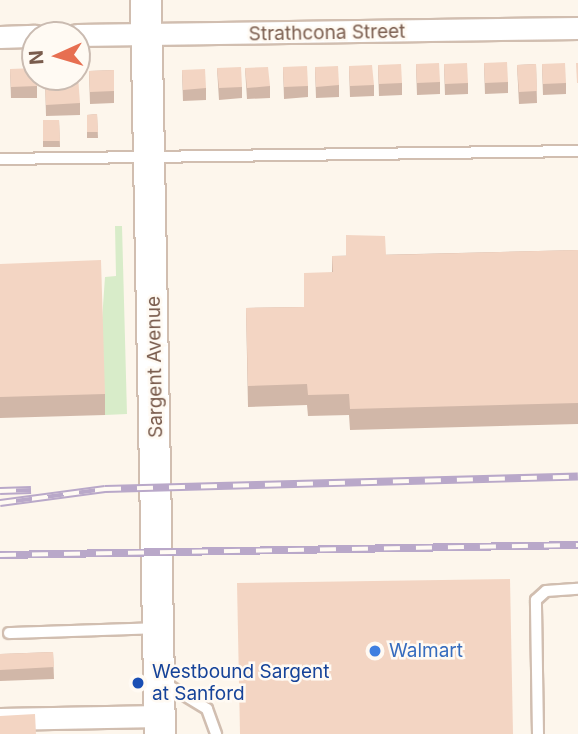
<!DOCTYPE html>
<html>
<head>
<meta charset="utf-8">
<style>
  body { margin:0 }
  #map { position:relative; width:578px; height:734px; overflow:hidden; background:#fdf6ec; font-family:Inter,sans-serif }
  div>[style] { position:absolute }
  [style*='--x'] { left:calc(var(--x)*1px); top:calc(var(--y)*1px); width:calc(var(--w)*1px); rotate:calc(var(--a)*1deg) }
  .green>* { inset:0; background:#d8ecc9 }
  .roads { filter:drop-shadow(2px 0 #d1beb0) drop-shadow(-2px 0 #d1beb0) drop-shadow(0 2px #d1beb0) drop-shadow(0 -2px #d1beb0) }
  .lane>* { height:10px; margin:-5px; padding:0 5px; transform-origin:5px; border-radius:5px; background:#fff }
  .street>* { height:21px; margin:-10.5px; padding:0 10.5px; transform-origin:10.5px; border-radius:10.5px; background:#fff }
  .secondary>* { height:30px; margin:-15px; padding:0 15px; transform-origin:15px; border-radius:15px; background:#fff }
  .rail>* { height:8px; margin-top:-4px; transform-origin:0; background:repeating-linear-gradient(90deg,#fffaf3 0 16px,#b9a8c9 0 32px); box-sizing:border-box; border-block:2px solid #b9a8c9 }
  .wall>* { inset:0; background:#d1b7a8 }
  .building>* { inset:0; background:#f3d5c3 }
  .dots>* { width:19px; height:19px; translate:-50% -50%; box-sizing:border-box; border:4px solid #fffaf3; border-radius:50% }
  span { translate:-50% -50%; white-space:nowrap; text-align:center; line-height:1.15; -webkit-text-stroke:5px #fffaf3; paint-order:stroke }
  .street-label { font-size:19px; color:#7a5c4d }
  .shop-label { font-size:19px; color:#366cbe }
  .left { translate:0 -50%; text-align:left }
  .transit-label { font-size:19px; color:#164399 }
  .north { position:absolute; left:21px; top:21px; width:70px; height:70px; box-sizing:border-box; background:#fffaf3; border:2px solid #cabbb1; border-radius:50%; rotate:266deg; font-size:19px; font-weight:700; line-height:28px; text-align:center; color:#7a5c4d }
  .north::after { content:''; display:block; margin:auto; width:24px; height:32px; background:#e76f51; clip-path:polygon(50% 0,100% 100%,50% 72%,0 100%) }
</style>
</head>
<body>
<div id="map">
  <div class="green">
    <div style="clip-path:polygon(115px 226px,122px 226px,127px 414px,105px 415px,102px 320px,105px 277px,116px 276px)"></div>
  </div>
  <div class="roads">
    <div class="lane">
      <div style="--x:0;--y:159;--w:578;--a:-0.79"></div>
      <div style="--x:9;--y:633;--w:147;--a:-1.9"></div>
      <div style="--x:161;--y:681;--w:54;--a:31.3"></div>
      <div style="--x:207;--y:709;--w:27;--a:70"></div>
      <div style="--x:538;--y:734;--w:134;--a:-90.9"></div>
      <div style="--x:536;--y:600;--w:13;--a:-42"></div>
      <div style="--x:546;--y:591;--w:32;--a:-4"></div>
    </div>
    <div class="street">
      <div style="--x:77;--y:35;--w:501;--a:-0.8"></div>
      <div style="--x:0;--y:37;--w:35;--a:-2"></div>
      <div style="--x:0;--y:719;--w:160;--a:-1.1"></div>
    </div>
    <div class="secondary">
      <div style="--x:146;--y:0;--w:734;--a:88.91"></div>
    </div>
  </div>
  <div class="rail">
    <div style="--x:0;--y:491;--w:31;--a:-2"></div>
    <div style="--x:0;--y:503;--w:106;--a:-7.6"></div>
    <div style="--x:105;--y:489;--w:473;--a:-1.5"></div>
    <div style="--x:0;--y:555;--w:578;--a:-0.99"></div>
  </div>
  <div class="wall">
    <div style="clip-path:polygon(484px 63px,508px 82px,508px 93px,485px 94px)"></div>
    <div style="clip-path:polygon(416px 64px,440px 82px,440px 94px,417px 95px)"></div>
    <div style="clip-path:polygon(444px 64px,468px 83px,468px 94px,445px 95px)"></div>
    <div style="clip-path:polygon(536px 64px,537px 103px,519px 104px,517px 65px)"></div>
    <div style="clip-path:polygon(542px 64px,566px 83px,566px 94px,543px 95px)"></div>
    <div style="clip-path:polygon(378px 65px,402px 83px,402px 95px,379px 96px)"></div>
    <div style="clip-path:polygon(349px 66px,374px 85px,374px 96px,350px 97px)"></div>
    <div style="clip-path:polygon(283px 67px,308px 86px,308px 97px,284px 99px)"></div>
    <div style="clip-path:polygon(315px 67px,339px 85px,339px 97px,316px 98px)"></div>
    <div style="clip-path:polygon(217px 68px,242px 87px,242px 98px,219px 100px)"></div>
    <div style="clip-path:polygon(245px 68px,270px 86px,270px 98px,247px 99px)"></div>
    <div style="clip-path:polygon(10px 69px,37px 77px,37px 98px,11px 98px)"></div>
    <div style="clip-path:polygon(114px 70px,114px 103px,90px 104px,89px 71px)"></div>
    <div style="clip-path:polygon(182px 70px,206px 88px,206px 100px,183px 101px)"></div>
    <div style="clip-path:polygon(45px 77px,80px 103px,80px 115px,46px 116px)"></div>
    <div style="clip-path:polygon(97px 114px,98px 138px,87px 138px,87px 115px)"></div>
    <div style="clip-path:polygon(43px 120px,59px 120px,60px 147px,43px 147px)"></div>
    <div style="clip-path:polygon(578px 250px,578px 424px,350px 430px,349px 415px,308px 416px,307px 405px,248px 407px,246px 308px,304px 307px,332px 272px,332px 256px)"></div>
    <div style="clip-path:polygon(0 264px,105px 394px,105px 415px,0 418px)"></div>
    <div style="clip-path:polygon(53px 652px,54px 679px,0 681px,0 654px)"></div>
  </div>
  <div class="building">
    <div style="clip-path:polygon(507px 62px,508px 82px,485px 83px,484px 63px)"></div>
    <div style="clip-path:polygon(439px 63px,440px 82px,417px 83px,416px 64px)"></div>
    <div style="clip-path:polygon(467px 63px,468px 83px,445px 84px,444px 64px)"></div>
    <div style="clip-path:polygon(565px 63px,566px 83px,543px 84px,542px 64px)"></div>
    <div style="clip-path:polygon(576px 63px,578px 63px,578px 83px,577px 83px)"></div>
    <div style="clip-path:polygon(401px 64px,402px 83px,379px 84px,378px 65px)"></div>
    <div style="clip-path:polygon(536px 64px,537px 91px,519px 92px,517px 65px)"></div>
    <div style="clip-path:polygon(372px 65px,374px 85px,350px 86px,349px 66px)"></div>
    <div style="clip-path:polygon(307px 66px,308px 86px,284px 87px,283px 67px)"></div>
    <div style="clip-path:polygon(338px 66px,339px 85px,316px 87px,315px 67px)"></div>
    <div style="clip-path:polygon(241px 67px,242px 87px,219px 88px,217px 68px)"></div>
    <div style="clip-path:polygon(268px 67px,270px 86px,247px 88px,245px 68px)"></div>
    <div style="clip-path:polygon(35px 68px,35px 77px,37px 77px,37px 86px,11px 87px,10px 69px)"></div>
    <div style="clip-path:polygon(205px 69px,206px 88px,183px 90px,182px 70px)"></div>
    <div style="clip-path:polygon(114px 70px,114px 91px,90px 92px,89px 71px)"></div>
    <div style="clip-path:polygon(77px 76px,78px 76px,80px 103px,46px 105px,45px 77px)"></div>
    <div style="clip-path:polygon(97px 114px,98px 132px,87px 132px,87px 115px)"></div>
    <div style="clip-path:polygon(43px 120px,59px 120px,60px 141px,43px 141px)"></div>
    <div style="clip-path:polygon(346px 235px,385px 236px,386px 255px,578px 250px,578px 403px,350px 409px,349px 394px,308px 395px,307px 384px,248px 386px,246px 308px,304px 307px,304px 273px,333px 272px,332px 256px,346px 256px)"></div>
    <div style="clip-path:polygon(101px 260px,105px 394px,0 397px,0 264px)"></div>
    <div style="clip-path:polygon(510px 579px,513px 734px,240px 734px,237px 583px)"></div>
    <div style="clip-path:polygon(53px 652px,54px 667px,0 670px,0 654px)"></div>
    <div style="clip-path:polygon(35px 714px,36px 734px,0 734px,0 716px)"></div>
  </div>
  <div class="dots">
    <div style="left:375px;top:651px;background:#3f7fe0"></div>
    <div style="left:138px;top:683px;background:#1a4fb4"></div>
  </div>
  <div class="street-label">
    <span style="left:327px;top:33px;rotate:-1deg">Strathcona Street</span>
    <span style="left:155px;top:367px;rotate:-91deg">Sargent Avenue</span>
  </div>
  <div class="shop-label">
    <span class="left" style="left:389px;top:651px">Walmart</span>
  </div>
  <div class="transit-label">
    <span class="left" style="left:152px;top:683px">Westbound Sargent<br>at Sanford</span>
  </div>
  <div class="north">N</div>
</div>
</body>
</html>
